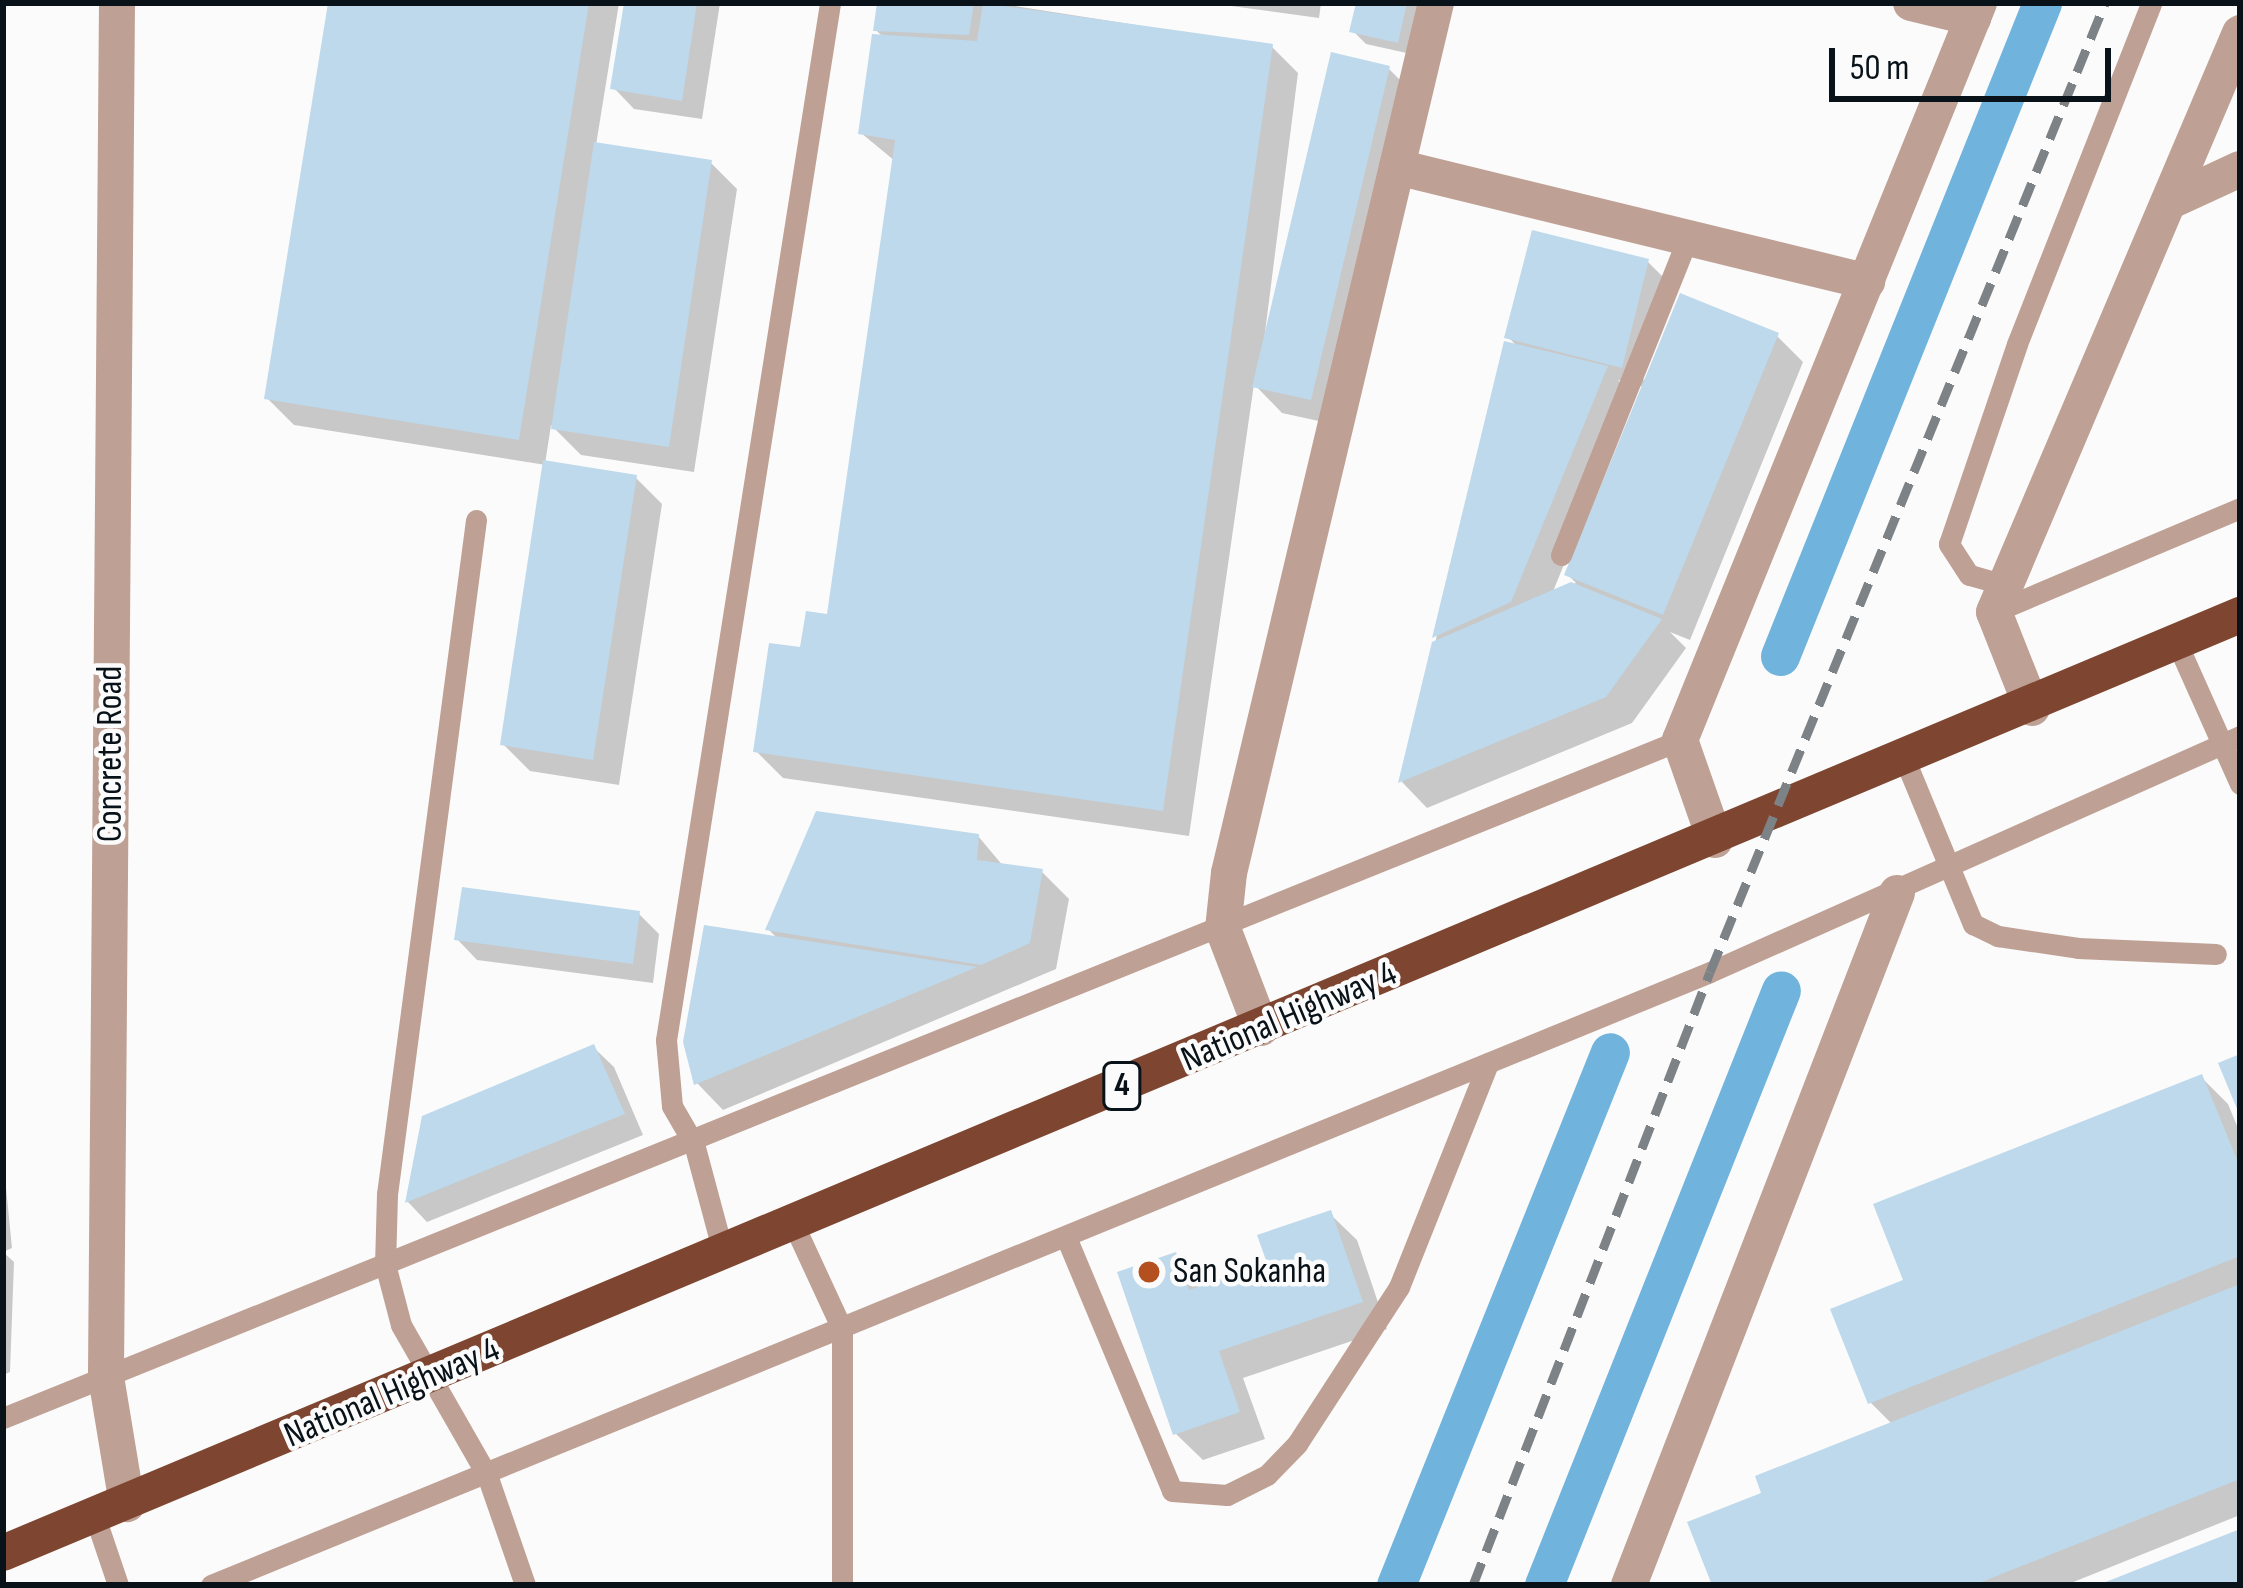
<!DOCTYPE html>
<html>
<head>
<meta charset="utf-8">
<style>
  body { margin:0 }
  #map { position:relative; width:2243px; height:1588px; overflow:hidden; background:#fbfbfb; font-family:"Sofia Sans Condensed",sans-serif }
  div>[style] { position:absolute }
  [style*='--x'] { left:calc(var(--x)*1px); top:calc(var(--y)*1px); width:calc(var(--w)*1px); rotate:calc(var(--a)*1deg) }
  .shadow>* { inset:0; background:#0003 }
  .canal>* { height:39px; margin:-19.5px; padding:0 19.5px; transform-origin:19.5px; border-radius:19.5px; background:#70b3dc }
  .building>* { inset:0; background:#bdd9eb }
  .service>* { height:21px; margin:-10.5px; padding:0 10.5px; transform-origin:10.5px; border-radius:10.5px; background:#bfa094 }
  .minor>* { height:36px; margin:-18px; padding:0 18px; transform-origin:18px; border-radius:18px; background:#bfa094 }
  .trunk>* { height:36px; margin:-18px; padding:0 18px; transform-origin:18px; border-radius:18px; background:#7e4630 }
  .rail>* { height:9px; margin-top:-4.5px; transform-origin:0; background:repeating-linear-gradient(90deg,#7d8286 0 24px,transparent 0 36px) }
  .dots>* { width:33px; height:33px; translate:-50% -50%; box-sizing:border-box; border:6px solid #fbfbfb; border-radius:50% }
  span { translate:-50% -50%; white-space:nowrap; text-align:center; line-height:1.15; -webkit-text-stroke:9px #fbfbfb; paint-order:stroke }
  .shield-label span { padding:3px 9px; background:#fbfbfb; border:3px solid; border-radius:9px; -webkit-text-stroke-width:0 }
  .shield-label { font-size:33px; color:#081218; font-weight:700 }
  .street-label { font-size:36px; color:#081218 }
  .poi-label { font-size:36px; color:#081218 }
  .left { translate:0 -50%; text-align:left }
  .frame { position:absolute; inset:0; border:6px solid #081218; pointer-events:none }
  .scale { position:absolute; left:1829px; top:48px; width:282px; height:54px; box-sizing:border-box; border:6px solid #081218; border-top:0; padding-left:15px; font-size:36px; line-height:42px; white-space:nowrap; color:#081218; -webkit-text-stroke:9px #fbfbfb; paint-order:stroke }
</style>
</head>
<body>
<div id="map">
  <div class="shadow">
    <div style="clip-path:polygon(331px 3px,619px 3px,596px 145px,711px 163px,737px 189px,694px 472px,581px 455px,551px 425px,545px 464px,635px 477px,662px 504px,619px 785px,530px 771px,503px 744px,546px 465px,294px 425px,267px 398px)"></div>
    <div style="clip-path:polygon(627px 3px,720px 3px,702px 119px,634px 109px,614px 88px)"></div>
    <div style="clip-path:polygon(880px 3px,996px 3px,1271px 46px,1298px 73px,1262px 356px,1388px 68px,1415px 95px,1337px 425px,1282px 413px,1254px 384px,1189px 836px,783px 778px,756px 751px,803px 651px,829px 618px,895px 161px,861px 133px,884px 38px,876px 30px)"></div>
    <div style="clip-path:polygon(1209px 3px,1321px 3px,1319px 18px)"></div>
    <div style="clip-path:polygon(1359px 3px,1423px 3px,1411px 54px,1366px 44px,1353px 31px)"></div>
    <div style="clip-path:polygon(evenodd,1648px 262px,1668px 282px,1643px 380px,1777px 336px,1803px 362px,1690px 640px,1670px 632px,1686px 648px,1632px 723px,1427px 808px,1402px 782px,1506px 345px,1519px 348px,1508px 337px,1648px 262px,1618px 380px,1644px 387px,1568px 575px,1576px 583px,1552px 594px,1633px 395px,1618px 380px)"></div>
    <div style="clip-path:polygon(978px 836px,1004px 867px,1042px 872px,1069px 899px,1056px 969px,723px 1110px,697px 1083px,778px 939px,769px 930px)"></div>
    <div style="clip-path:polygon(639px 914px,659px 934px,653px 983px,477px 960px,457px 939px)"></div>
    <div style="clip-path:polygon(593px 1047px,614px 1067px,643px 1135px,427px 1222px,408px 1202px,425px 1118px)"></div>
    <div style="clip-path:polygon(2201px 1077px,2228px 1104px,2240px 1133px,2240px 1515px,2066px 1585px,1716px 1585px,1765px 1494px,1893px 1425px,1870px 1402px,1907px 1282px)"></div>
    <div style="clip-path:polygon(3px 1157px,12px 1248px,3px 1252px,14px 1262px,10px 1372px,3px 1375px)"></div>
    <div style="clip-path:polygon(1330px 1214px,1357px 1240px,1387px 1329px,1243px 1378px,1265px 1439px,1203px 1460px,1176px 1434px,1175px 1256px,1204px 1288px,1271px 1265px)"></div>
  </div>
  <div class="canal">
    <div style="--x:1780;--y:656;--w:704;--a:-68.14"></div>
    <div style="--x:1396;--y:1585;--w:574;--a:-68.12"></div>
    <div style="--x:1544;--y:1585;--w:640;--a:-68.28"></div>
  </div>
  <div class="building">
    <div style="clip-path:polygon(328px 3px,589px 3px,519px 440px,264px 399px)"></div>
    <div style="clip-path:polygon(624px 3px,697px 3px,682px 101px,610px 89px)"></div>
    <div style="clip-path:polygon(877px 3px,974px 3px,969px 35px,873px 31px)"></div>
    <div style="clip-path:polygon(983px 3px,1273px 44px,1163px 811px,753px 752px,769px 643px,800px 647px,806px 611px,827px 614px,895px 140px,858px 134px,872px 34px,977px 41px)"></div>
    <div style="clip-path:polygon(1356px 3px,1407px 3px,1398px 43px,1349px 32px)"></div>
    <div style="clip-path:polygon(1331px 52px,1390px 66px,1311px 400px,1252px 387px)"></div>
    <div style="clip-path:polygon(594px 142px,712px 160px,669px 447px,551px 429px)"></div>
    <div style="clip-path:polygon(1532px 230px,1649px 259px,1622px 368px,1504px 338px)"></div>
    <div style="clip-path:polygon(1680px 293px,1779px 333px,1663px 615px,1564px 575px)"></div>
    <div style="clip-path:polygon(1504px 341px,1608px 366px,1511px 602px,1432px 638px)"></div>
    <div style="clip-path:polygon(543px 460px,637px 475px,593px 760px,500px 745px)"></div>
    <div style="clip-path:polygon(1571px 582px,1662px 619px,1606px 697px,1398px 783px,1432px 642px)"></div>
    <div style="clip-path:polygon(816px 811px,979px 834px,977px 860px,1043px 869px,1030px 943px,981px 965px,765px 930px)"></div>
    <div style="clip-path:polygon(462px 887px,640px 911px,633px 964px,454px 940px)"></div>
    <div style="clip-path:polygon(704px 925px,977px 967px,694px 1085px,683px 1042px)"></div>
    <div style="clip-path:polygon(594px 1044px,625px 1114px,405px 1203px,422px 1116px)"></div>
    <div style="clip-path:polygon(2240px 1054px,2240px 1116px,2218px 1063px)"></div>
    <div style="clip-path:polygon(2202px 1074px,2240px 1167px,2240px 1256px,1868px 1404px,1830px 1309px,1903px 1280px,1873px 1204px)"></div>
    <div style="clip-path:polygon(1331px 1210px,1363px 1302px,1219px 1351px,1240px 1412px,1173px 1435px,1117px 1272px,1176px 1252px,1189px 1290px,1267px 1263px,1257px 1235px)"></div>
    <div style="clip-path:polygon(2240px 1284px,2240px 1479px,1974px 1585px,1712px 1585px,1687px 1522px,1761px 1493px,1755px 1476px)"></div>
    <div style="clip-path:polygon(2240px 1529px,2240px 1585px,2098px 1585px)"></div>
  </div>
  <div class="service">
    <div style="--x:476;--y:520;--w:680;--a:97.52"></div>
    <div style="--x:387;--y:1194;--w:70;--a:91.6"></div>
    <div style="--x:385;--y:1264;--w:63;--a:75.3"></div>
    <div style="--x:401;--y:1325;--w:173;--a:60.2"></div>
    <div style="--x:487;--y:1475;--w:116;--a:70.9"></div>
    <div style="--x:1561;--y:555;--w:339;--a:-68.2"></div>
    <div style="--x:2005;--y:585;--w:37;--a:-164"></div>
    <div style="--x:1969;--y:575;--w:37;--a:-123"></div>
    <div style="--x:1949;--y:544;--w:211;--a:-71.2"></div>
    <div style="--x:2017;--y:344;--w:366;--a:-68.5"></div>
    <div style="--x:1994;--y:612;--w:267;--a:-22.9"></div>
    <div style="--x:2176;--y:641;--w:157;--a:65.9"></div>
    <div style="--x:1905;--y:760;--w:178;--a:67.5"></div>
    <div style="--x:1973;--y:924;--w:28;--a:26"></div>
    <div style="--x:1998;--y:936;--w:81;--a:8.5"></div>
    <div style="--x:2078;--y:948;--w:138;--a:2.5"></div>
    <div style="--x:793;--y:1223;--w:117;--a:65.2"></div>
    <div style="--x:842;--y:1329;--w:256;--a:90"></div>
    <div style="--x:1066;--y:1237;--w:275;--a:67.3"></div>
    <div style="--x:1172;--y:1491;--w:55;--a:4.2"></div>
    <div style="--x:1227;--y:1495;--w:45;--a:-26.6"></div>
    <div style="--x:1267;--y:1475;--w:43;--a:-45.9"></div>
    <div style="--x:1297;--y:1444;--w:187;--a:-57"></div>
    <div style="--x:1399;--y:1287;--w:241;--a:-68.3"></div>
    <div style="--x:723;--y:1252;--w:112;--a:-105"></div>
    <div style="--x:694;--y:1144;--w:44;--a:-120.1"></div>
    <div style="--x:672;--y:1106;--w:66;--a:-95.2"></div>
    <div style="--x:666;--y:1040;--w:1050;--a:-81.01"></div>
    <div style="--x:3;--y:1418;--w:1809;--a:-22.01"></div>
    <div style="--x:95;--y:1517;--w:72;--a:71.3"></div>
    <div style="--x:211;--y:1585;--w:1619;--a:-22.24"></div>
    <div style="--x:1710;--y:972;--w:580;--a:-24"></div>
  </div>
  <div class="minor">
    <div style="--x:117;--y:3;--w:1374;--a:90.46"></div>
    <div style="--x:106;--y:1377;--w:129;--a:80.6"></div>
    <div style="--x:1911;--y:3;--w:64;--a:13.6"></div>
    <div style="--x:1397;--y:167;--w:484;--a:13.7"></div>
    <div style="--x:2173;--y:200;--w:74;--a:-24.8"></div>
    <div style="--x:2032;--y:708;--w:103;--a:-111.6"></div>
    <div style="--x:1994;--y:612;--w:629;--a:-66.98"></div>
    <div style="--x:1715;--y:840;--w:106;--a:-109.3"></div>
    <div style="--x:1680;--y:740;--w:795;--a:-67.92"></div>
    <div style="--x:1261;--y:1028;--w:106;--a:-111"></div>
    <div style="--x:1223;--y:929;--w:56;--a:-83.9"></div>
    <div style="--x:1229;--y:873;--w:894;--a:-76.62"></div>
    <div style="--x:1629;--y:1585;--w:742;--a:-68.83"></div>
  </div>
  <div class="trunk">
    <div style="--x:3;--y:1553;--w:2426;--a:-22.75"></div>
  </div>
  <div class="rail">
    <div style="--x:1473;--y:1585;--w:657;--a:-68.86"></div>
    <div style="--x:1710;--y:972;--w:1046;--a:-67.82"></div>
  </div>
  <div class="dots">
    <div style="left:1149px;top:1272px;background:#b44f1f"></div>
  </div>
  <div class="shield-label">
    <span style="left:1122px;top:1086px">4</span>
  </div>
  <div class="street-label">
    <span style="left:111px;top:754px;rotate:-90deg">Concrete Road</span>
    <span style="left:1289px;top:1017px;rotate:-23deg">National Highway 4</span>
    <span style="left:392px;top:1393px;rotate:-23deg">National Highway 4</span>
  </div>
  <div class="poi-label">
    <span class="left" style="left:1173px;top:1272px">San Sokanha</span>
  </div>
  <div class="frame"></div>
  <div class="scale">50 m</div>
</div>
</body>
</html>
